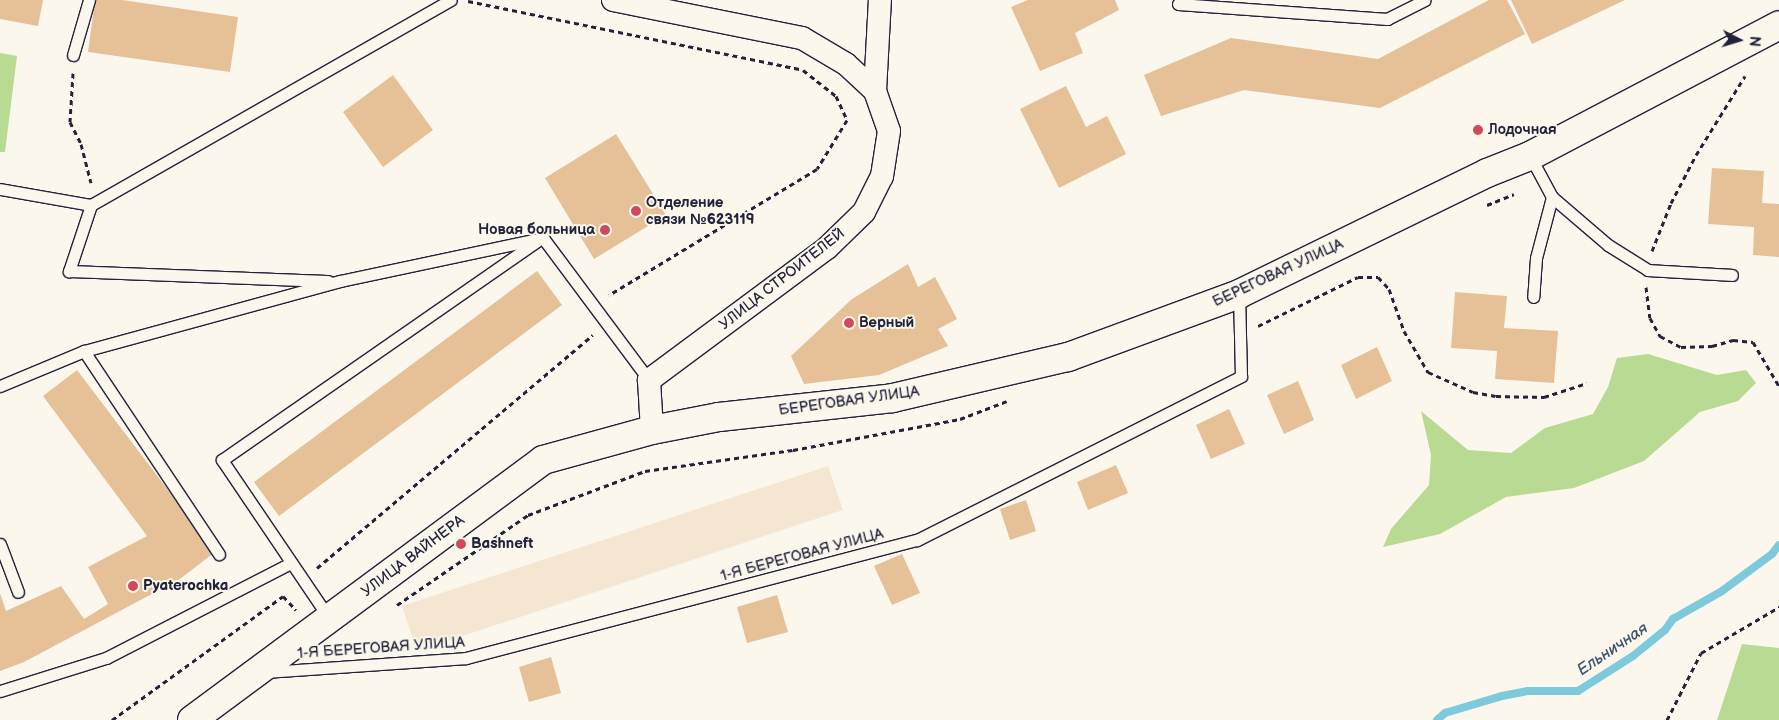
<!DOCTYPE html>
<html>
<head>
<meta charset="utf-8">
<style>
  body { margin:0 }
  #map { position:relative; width:1779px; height:720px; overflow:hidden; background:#fbf7ec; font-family:"Balsamiq Sans",sans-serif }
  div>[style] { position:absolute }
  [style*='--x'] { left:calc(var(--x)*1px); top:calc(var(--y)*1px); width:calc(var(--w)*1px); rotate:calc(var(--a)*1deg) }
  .built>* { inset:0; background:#f5e6d2 }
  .green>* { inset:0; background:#b9da93 }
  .stream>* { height:8px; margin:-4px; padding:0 4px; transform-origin:4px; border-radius:4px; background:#7ecadd }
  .building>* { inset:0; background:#e6c096 }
  .path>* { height:3px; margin-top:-1.5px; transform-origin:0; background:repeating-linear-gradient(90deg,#22223b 0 5px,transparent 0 9px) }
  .roads { filter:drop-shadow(1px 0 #22223b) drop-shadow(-1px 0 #22223b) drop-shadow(0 1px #22223b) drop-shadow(0 -1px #22223b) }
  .service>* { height:11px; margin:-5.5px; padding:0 5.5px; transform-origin:5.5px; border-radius:5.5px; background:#fbf7ec }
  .minor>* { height:22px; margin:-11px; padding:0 11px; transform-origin:11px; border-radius:11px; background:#fbf7ec }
  .secondary>* { height:28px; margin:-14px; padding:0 14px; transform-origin:14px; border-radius:14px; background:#fbf7ec }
  .dots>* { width:14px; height:14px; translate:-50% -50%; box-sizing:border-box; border:2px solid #fbf7ec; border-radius:50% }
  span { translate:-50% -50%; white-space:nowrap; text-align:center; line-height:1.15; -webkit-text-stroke:4px #fbf7ec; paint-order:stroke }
  .poi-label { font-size:15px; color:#22223b; font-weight:700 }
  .left { translate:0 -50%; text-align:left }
  .right { translate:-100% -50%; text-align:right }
  .street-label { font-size:15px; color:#22223b }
  .water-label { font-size:16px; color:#3e546c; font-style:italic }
  .north { position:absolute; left:1714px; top:15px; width:50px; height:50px; -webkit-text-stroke:4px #fbf7ec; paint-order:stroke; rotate:95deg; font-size:14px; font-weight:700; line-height:20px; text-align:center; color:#22223b }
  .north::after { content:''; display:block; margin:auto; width:18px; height:22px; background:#22223b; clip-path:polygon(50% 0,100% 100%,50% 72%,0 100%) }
</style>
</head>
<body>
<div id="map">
  <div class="built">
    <div style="clip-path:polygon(828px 466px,843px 510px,417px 651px,402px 606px)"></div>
  </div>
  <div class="green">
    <div style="clip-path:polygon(0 53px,17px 56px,5px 152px,0 152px)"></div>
    <div style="clip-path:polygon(1648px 354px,1717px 375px,1746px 370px,1756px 383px,1738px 401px,1700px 412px,1644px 461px,1574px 488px,1506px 497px,1440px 534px,1383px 547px,1391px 529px,1429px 485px,1431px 455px,1421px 411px,1468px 450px,1511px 453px,1545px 428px,1593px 414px,1608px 387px,1617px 358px)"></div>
    <div style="clip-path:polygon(1742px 644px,1779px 648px,1779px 720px,1717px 720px)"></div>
  </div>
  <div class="stream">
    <div style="--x:1437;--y:720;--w:11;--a:-41"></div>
    <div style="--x:1445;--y:713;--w:59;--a:-16.6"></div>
    <div style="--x:1502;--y:696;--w:26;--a:-11"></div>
    <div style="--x:1528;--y:691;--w:50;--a:0"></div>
    <div style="--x:1578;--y:691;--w:65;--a:-32.5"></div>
    <div style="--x:1633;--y:656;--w:41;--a:-39.1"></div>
    <div style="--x:1665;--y:630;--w:14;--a:-54"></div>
    <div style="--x:1673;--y:619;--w:56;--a:-29.7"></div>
    <div style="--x:1722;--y:591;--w:62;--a:-36.5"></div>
    <div style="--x:1772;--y:554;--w:11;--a:-52"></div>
  </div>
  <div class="building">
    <div style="clip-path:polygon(0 0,43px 0,38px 26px,0 19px)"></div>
    <div style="clip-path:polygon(95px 0,122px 0,238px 17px,230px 72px,88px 52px)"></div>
    <div style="clip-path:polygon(1028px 0,1115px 0,1119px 10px,1075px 33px,1083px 53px,1040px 71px,1011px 7px)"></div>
    <div style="clip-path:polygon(1489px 0,1507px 0,1525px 34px,1380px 108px,1244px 90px,1161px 116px,1144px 75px,1231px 38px,1378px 59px)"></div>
    <div style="clip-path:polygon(1511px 0,1625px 0,1532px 44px)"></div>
    <div style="clip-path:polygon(393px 75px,433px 130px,383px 167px,343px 112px)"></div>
    <div style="clip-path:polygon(1066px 86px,1086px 127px,1107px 116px,1126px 154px,1059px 188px,1020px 109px)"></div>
    <div style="clip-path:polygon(616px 134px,666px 215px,594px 259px,545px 178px)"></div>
    <div style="clip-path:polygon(1712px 168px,1764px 171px,1762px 203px,1779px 204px,1779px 257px,1753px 255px,1754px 227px,1708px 224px)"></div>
    <div style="clip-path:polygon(908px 264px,918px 287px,935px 277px,957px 319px,938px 329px,948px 346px,879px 375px,804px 384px,791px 356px,852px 299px)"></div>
    <div style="clip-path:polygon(537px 271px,562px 305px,279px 516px,254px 482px)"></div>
    <div style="clip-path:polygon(1455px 292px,1507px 296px,1504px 328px,1558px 331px,1554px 383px,1495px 379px,1497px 351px,1451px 348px)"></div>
    <div style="clip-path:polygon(1377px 347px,1392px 381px,1356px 399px,1341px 365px)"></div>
    <div style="clip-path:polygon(77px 370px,215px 552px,180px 579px,24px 662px,0 671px,0 593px,6px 611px,61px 586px,84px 619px,108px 604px,88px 567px,147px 536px,43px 396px)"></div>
    <div style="clip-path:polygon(1298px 381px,1314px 420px,1284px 434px,1267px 395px)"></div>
    <div style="clip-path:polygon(1229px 409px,1245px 444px,1211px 459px,1196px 425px)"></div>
    <div style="clip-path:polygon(1116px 465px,1128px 493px,1088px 510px,1077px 482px)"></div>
    <div style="clip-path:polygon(1026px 500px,1036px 531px,1010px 540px,1000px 509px)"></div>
    <div style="clip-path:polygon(902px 554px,920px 593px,892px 605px,874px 566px)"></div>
    <div style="clip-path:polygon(777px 595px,788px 632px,747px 643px,737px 607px)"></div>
    <div style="clip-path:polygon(551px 657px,561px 693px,529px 702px,519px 667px)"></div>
  </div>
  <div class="path">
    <div style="--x:468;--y:1;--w:342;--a:11.6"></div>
    <div style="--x:803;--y:70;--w:42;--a:38.2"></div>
    <div style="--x:836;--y:96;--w:26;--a:65"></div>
    <div style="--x:847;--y:120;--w:57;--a:121.5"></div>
    <div style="--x:817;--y:169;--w:243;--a:148.8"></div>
    <div style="--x:73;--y:73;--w:49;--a:93.5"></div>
    <div style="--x:70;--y:122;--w:25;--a:63"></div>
    <div style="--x:81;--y:144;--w:40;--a:75.6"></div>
    <div style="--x:1487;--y:205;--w:29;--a:-22"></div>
    <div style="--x:1652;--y:251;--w:52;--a:-68.4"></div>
    <div style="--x:1671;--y:203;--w:54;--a:-62.5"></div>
    <div style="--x:1696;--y:155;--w:93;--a:-58.2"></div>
    <div style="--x:1646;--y:287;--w:31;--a:83"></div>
    <div style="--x:1650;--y:318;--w:21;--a:61"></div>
    <div style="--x:1660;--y:336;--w:24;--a:28"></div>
    <div style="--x:1681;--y:347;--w:31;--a:-2"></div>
    <div style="--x:1712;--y:346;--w:22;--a:-16"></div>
    <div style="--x:1733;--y:340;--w:20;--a:6"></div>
    <div style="--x:1753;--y:342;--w:51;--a:59.4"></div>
    <div style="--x:1258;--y:326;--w:111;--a:-26.1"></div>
    <div style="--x:1358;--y:277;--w:20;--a:0"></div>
    <div style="--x:1378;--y:277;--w:16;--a:47"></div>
    <div style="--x:1389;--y:289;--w:45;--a:70.3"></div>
    <div style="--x:1404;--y:331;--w:48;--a:59.7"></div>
    <div style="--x:1428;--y:372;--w:49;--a:24"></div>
    <div style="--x:1473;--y:392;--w:23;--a:10"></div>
    <div style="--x:1496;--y:396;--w:48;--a:1.2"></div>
    <div style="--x:1544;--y:397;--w:45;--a:-18"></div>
    <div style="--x:317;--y:568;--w:361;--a:-40.2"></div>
    <div style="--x:397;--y:605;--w:159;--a:-34.5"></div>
    <div style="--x:528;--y:515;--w:125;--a:-20.6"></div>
    <div style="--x:645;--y:471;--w:149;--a:-8.1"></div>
    <div style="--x:793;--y:450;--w:170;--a:-10.5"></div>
    <div style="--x:960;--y:419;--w:50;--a:-21"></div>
    <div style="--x:112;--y:720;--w:211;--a:-35.9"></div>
    <div style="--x:283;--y:596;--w:19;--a:47"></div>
    <div style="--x:1667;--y:720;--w:75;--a:-63.1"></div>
    <div style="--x:1701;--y:653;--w:91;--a:-30.5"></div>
  </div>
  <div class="roads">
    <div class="service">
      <div style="--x:1178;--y:4;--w:210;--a:4.1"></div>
      <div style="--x:1387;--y:19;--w:42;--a:-26.6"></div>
      <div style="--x:73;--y:55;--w:57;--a:-73.8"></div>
      <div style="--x:1530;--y:156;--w:47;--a:61.8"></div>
      <div style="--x:1552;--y:197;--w:63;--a:104.7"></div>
      <div style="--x:1536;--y:258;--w:39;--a:94"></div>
      <div style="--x:0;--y:189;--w:92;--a:10"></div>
      <div style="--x:91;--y:205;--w:414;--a:-29.7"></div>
      <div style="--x:1552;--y:197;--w:74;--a:40.6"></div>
      <div style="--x:1608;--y:245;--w:47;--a:32"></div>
      <div style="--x:1648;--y:270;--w:84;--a:3.4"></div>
      <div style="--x:91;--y:205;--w:70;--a:108.4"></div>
      <div style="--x:69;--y:271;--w:259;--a:2.2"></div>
      <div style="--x:84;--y:351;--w:244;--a:56.4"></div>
      <div style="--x:0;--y:386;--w:91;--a:-22.6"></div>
      <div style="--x:84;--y:351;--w:265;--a:-15.3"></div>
      <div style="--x:340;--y:281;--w:208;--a:-12"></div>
      <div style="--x:543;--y:238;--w:177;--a:53.3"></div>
      <div style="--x:0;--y:544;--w:51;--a:69.4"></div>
      <div style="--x:329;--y:618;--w:191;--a:-124.1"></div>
      <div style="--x:222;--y:460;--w:384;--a:-34.8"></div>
      <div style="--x:267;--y:672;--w:199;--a:-4"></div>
      <div style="--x:466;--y:658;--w:466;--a:-14.7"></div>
      <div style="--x:917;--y:540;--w:363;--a:-26.8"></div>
      <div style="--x:1241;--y:376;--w:82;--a:-91.4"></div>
      <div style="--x:0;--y:691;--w:111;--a:-17.3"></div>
      <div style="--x:106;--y:658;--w:208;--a:-27.2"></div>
    </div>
    <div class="minor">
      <div style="--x:613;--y:0;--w:193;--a:11.4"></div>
      <div style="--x:802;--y:38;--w:51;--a:30.6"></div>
      <div style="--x:846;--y:64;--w:40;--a:43"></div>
      <div style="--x:875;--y:91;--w:42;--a:70.7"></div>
      <div style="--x:889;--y:131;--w:46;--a:98.8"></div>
      <div style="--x:882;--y:176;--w:40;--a:116.6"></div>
      <div style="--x:864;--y:212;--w:52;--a:135.8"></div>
      <div style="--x:827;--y:248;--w:222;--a:143.4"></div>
      <div style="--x:649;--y:380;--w:50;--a:86.6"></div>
      <div style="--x:875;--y:91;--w:91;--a:-86.9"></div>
    </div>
    <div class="secondary">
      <div style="--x:192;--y:720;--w:437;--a:-36.5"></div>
      <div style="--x:543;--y:460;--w:113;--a:-15.4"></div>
      <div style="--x:652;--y:430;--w:68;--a:-11"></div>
      <div style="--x:719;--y:417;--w:175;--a:-6.2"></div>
      <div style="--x:893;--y:398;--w:180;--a:-13.2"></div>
      <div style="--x:1068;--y:357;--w:182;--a:-20.2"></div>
      <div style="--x:1239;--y:294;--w:276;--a:-26"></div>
      <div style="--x:1487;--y:173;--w:46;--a:-21.6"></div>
      <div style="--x:1530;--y:156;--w:281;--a:-27.7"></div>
    </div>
  </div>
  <div class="dots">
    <div style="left:1478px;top:130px;background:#d1495b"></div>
    <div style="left:636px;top:211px;background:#d1495b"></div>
    <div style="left:605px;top:230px;background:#d1495b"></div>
    <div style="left:849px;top:323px;background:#d1495b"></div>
    <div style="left:461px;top:544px;background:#d1495b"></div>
    <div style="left:133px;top:586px;background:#d1495b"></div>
  </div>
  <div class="poi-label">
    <span class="left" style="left:1488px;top:130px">Лодочная</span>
    <span class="left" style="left:646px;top:211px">Отделение<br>связи №623119</span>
    <span class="right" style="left:595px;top:230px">Новая больница</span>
    <span class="left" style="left:859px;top:323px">Верный</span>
    <span class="left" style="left:471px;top:544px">Bashneft</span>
    <span class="left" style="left:143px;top:586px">Pyaterochka</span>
  </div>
  <div class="street-label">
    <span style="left:1278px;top:273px;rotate:-25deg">БЕРЕГОВАЯ УЛИЦА</span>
    <span style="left:782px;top:279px;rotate:-38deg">УЛИЦА СТРОИТЕЛЕЙ</span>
    <span style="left:849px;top:401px;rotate:-8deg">БЕРЕГОВАЯ УЛИЦА</span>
    <span style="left:802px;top:555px;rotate:-15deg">1-Я БЕРЕГОВАЯ УЛИЦА</span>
    <span style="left:413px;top:556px;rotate:-37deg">УЛИЦА ВАЙНЕРА</span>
    <span style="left:381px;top:648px;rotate:-4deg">1-Я БЕРЕГОВАЯ УЛИЦА</span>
  </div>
  <div class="water-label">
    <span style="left:1613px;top:650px;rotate:-34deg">Ельничная</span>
  </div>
  <div class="north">N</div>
</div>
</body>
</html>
